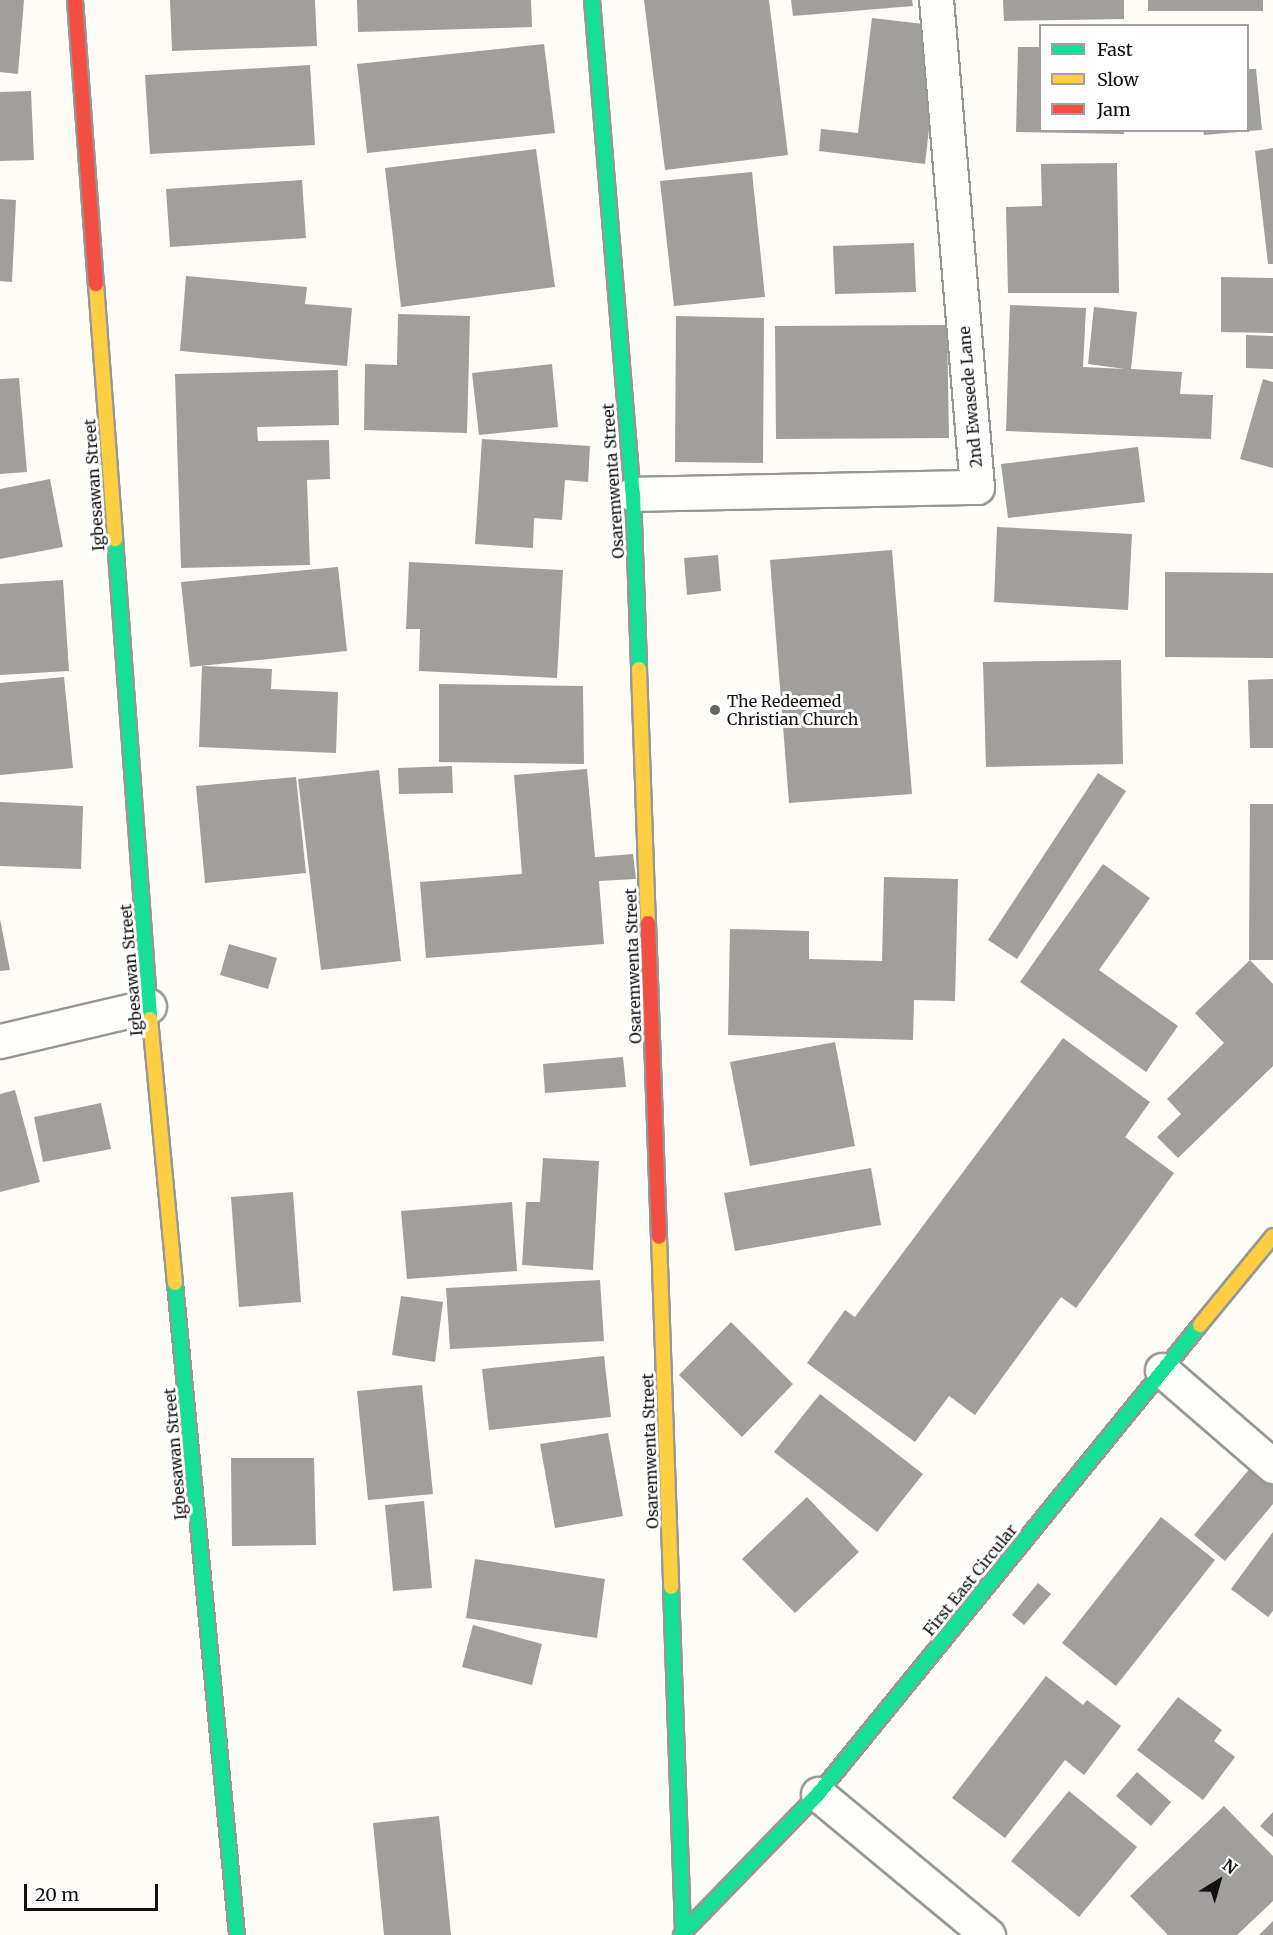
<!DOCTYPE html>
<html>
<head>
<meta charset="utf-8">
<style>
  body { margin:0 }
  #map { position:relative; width:1273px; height:1935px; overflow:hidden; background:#fdfcf7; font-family:Merriweather,serif }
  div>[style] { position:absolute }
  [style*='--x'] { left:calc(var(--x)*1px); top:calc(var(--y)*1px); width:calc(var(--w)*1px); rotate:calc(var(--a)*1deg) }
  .building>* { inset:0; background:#a19f9c }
  .roads { filter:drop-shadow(2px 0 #979795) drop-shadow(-2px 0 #979795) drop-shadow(0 2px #979795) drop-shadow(0 -2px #979795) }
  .street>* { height:33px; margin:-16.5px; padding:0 16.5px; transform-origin:16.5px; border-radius:16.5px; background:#fffffe }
  .fast>* { height:14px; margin:-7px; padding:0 7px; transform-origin:7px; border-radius:7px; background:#16e098 }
  .slow>* { height:14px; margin:-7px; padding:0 7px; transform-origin:7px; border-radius:7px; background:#ffcf43 }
  .jam>* { height:14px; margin:-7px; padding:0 7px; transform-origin:7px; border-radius:7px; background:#f24e42 }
  .dots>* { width:16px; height:16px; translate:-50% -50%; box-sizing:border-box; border:3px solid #fff; border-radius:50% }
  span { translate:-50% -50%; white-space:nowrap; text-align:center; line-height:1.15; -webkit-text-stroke:6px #fff; paint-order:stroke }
  .street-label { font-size:16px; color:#111 }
  .poi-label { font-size:16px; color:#111 }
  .left { translate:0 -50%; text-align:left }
  .legend { position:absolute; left:1039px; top:24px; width:210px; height:108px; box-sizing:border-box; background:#fff; border:2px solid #a0a0a0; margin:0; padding:8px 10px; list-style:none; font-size:18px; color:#111 }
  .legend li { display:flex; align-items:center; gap:12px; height:30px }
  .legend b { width:30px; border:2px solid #a0a0a0 }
  .north { position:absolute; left:1189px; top:1851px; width:60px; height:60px; -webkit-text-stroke:4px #fff; paint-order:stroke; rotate:37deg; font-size:16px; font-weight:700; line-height:24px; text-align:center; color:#111 }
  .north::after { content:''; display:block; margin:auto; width:21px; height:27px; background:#111; clip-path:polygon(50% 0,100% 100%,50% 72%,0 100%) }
  .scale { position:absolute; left:24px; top:1884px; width:134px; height:27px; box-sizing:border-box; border:3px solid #111; border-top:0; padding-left:8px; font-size:18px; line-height:21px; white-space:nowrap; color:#111; -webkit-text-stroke:4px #fff; paint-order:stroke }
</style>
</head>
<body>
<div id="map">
  <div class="building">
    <div style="clip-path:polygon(0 0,24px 0,18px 74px,0 72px)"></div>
    <div style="clip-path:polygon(170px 0,315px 0,317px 46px,172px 51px)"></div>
    <div style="clip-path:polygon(357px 0,531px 0,532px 27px,358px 32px)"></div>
    <div style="clip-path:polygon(644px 0,769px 0,788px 155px,665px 170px)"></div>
    <div style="clip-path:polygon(791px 0,912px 0,913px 6px,793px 16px)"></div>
    <div style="clip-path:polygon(1003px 0,1124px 0,1124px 19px,1004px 21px)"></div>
    <div style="clip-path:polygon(1148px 0,1263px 0,1263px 11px,1148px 11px)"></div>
    <div style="clip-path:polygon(872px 18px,941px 26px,925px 164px,819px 151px,821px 129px,858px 133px)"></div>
    <div style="clip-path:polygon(544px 44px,555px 133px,367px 153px,357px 64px)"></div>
    <div style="clip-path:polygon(1018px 47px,1040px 47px,1040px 130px,1124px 130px,1124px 134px,1016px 132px)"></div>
    <div style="clip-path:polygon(310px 65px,315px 145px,150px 154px,145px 75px)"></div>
    <div style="clip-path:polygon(1248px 69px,1256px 69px,1262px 130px,1248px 131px)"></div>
    <div style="clip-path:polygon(31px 91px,34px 160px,0 161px,0 92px)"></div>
    <div style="clip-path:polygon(1203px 130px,1237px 130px,1238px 132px,1204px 135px)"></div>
    <div style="clip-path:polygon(1273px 148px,1273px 264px,1268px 264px,1255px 151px)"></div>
    <div style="clip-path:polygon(536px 149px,555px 287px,401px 307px,385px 168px)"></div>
    <div style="clip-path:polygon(1117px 163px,1119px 293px,1008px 293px,1006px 207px,1042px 206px,1041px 164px)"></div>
    <div style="clip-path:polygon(752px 172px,765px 297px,674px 306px,660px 181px)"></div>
    <div style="clip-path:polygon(302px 180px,306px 238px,170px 247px,166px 189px)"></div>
    <div style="clip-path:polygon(0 199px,16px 200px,12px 282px,0 281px)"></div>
    <div style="clip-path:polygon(914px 243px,916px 292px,835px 294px,833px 246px)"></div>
    <div style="clip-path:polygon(186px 276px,307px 287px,305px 304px,352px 308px,347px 366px,180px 351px)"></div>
    <div style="clip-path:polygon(1221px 277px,1273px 278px,1273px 333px,1221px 332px)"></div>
    <div style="clip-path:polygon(1010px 305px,1086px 308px,1083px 367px,1125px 369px,1088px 364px,1094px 307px,1137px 312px,1131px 369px,1182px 372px,1180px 394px,1213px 395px,1211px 439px,1006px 431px)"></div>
    <div style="clip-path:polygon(398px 314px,470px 316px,467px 433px,364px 430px,365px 364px,397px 365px)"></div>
    <div style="clip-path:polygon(676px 316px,764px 318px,763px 463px,675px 462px)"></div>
    <div style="clip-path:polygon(947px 325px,949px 438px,776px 439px,775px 326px)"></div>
    <div style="clip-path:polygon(1246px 335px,1273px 336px,1273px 369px,1246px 368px)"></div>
    <div style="clip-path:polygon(552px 364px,558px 427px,479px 435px,472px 373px)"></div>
    <div style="clip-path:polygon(338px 370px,339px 425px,257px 427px,258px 441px,329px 440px,330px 479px,307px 480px,310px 565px,181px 568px,175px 374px)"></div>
    <div style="clip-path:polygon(19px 378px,27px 472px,0 474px,0 379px)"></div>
    <div style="clip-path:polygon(1263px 379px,1273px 382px,1273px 468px,1240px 459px)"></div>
    <div style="clip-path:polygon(482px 439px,590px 446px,588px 482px,565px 480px,562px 520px,534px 518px,533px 548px,475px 544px)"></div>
    <div style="clip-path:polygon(1138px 447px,1145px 502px,1008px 518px,1001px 464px)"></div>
    <div style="clip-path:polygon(50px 479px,63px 547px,0 559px,0 489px)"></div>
    <div style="clip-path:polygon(997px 527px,1132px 534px,1128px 610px,994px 602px)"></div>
    <div style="clip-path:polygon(892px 550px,912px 794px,789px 803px,770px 560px)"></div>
    <div style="clip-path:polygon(718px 555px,721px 591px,687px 595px,684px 558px)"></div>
    <div style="clip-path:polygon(409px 562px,563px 570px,557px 678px,419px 671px,420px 629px,406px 629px)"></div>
    <div style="clip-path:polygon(338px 567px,347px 651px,190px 667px,181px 582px)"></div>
    <div style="clip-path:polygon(1165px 572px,1273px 573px,1273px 658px,1165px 657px)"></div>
    <div style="clip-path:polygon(63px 580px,69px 671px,0 675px,0 584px)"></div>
    <div style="clip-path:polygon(1121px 660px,1123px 764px,986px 767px,983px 662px)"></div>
    <div style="clip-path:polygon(202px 666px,272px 669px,271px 689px,338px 692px,336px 753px,199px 747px)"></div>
    <div style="clip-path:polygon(64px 677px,73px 768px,0 775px,0 683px)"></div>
    <div style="clip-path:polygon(1273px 679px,1273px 748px,1250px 748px,1248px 680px)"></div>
    <div style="clip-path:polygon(439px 684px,583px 686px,584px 764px,439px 762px)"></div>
    <div style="clip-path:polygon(452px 766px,453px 793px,399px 794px,398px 768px)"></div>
    <div style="clip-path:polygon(587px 769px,595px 857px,633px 854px,636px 879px,599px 881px,604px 944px,426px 958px,420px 882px,522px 874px,514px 775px)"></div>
    <div style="clip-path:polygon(379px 770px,401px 961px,321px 970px,298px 779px)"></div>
    <div style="clip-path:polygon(1098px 773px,1126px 791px,1017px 959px,988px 940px)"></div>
    <div style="clip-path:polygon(296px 777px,306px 873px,205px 883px,196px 786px)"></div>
    <div style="clip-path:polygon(0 802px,83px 806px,81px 869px,0 866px)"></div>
    <div style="clip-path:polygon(1250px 804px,1273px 804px,1273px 960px,1249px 960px)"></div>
    <div style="clip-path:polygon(1103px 864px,1150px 898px,1099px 970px,1178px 1026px,1146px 1072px,1020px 982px)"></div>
    <div style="clip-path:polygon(884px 877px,958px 879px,955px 1001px,914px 1000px,913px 1040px,728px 1035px,730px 929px,809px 931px,809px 959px,882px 961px)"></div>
    <div style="clip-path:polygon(0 919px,10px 970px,0 971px)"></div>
    <div style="clip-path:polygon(229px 944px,277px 958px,268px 989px,220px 975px)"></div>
    <div style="clip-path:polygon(1250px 960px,1273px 984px,1273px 1066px,1178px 1158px,1157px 1137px,1181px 1114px,1167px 1099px,1224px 1043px,1195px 1013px)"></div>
    <div style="clip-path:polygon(1063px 1038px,1150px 1102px,1125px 1137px,1174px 1173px,1076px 1308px,1061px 1297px,975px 1415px,949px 1396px,915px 1442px,807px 1363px,845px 1310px,855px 1317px)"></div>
    <div style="clip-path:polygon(835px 1042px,855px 1146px,750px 1166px,730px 1062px)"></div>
    <div style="clip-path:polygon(623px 1057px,626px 1087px,545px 1093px,543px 1064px)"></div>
    <div style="clip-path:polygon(15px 1090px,40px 1182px,0 1192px,0 1094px)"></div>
    <div style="clip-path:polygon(101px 1103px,111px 1149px,43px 1162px,34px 1117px)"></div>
    <div style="clip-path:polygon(543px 1158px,599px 1161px,593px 1270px,522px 1265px,526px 1202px,540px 1202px)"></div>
    <div style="clip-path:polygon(871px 1168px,881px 1225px,735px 1251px,724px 1193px)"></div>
    <div style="clip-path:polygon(293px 1192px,301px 1302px,239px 1307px,231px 1197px)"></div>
    <div style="clip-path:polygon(512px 1202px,517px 1271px,407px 1279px,401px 1211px)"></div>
    <div style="clip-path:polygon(600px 1280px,604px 1341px,450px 1349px,446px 1288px)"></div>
    <div style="clip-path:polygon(401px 1296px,443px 1302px,435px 1362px,392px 1355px)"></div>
    <div style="clip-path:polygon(731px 1322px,793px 1384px,742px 1437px,679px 1375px)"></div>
    <div style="clip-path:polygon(604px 1356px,611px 1417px,489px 1430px,482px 1369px)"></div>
    <div style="clip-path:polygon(422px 1385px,433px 1494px,368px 1500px,357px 1391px)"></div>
    <div style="clip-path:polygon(820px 1394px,923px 1474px,877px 1532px,774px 1452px)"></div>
    <div style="clip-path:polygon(608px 1433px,623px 1516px,555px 1528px,540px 1444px)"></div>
    <div style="clip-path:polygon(231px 1458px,314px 1458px,316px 1545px,232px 1546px)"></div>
    <div style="clip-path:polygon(1251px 1467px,1273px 1486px,1273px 1504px,1225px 1561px,1194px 1535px)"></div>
    <div style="clip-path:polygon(807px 1497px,859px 1552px,795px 1613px,742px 1559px)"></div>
    <div style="clip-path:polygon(424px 1501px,432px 1588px,393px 1591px,385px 1505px)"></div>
    <div style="clip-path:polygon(1161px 1517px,1215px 1560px,1116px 1686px,1062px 1643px)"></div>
    <div style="clip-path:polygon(1273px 1532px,1273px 1611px,1268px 1617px,1231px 1589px)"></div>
    <div style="clip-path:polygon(475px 1559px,605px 1579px,597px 1638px,466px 1618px)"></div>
    <div style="clip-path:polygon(1038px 1583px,1051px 1594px,1024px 1625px,1012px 1615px)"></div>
    <div style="clip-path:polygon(473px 1625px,542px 1644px,532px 1685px,462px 1667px)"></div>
    <div style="clip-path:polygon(1046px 1676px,1083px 1705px,1087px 1700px,1121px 1726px,1084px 1775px,1065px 1760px,1005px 1838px,952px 1798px)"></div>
    <div style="clip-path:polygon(1178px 1697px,1222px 1730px,1214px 1741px,1235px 1757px,1203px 1800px,1137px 1750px)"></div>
    <div style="clip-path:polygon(1137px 1772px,1171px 1802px,1151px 1826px,1116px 1796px)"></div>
    <div style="clip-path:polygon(1069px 1791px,1137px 1847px,1079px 1917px,1011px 1861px)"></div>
    <div style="clip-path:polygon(1224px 1806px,1273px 1856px,1273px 1901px,1237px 1935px,1168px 1935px,1130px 1896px)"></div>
    <div style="clip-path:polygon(1273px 1812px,1273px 1837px,1260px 1826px)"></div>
    <div style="clip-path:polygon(439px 1816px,451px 1935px,384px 1935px,373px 1823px)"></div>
    <div style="clip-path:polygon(1273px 1921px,1273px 1935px,1259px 1935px)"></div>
  </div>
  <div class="roads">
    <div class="street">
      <div style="--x:633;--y:494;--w:344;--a:-1.2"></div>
      <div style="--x:977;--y:487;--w:489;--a:-94.8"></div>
      <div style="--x:0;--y:1041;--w:153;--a:-13.2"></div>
      <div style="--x:1162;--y:1370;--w:147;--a:40.9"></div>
      <div style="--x:818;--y:1794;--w:221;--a:39.7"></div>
    </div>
    <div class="fast">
      <div style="--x:592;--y:0;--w:496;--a:85.3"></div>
      <div style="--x:633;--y:494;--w:175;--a:88"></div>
      <div style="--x:115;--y:539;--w:481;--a:85.8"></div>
      <div style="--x:175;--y:1283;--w:655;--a:84.57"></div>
      <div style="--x:671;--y:1587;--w:345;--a:88"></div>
      <div style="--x:681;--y:1935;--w:197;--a:-45.8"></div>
      <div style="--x:818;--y:1794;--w:605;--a:-50.84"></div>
    </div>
    <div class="slow">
      <div style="--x:96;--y:284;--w:256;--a:85.7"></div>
      <div style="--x:639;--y:669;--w:254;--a:88"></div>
      <div style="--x:150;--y:1019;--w:265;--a:84.6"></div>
      <div style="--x:659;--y:1237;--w:350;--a:88"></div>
      <div style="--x:1200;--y:1325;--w:115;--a:-50.6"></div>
    </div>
    <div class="jam">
      <div style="--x:75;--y:0;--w:285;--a:85.8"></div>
      <div style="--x:648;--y:923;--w:314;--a:88"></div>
    </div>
  </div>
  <div class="dots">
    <div style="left:715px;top:710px;background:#646362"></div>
  </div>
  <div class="street-label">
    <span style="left:970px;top:397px;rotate:-95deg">2nd Ewasede Lane</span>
    <span style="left:613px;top:481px;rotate:-94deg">Osaremwenta Street</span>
    <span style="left:94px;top:485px;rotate:-94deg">Igbesawan Street</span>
    <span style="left:633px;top:966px;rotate:-92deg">Osaremwenta Street</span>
    <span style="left:131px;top:970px;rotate:-95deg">Igbesawan Street</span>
    <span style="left:650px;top:1451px;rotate:-92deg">Osaremwenta Street</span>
    <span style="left:175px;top:1454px;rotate:-95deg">Igbesawan Street</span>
    <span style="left:970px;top:1580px;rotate:-51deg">First East Circular</span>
  </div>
  <div class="poi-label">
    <span class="left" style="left:727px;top:710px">The Redeemed<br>Christian Church</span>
  </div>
  <ul class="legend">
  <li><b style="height:8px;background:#16e098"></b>Fast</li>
  <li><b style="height:8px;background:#ffcf43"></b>Slow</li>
  <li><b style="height:8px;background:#f24e42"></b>Jam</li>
  </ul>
  <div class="north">N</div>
  <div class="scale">20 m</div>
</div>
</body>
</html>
